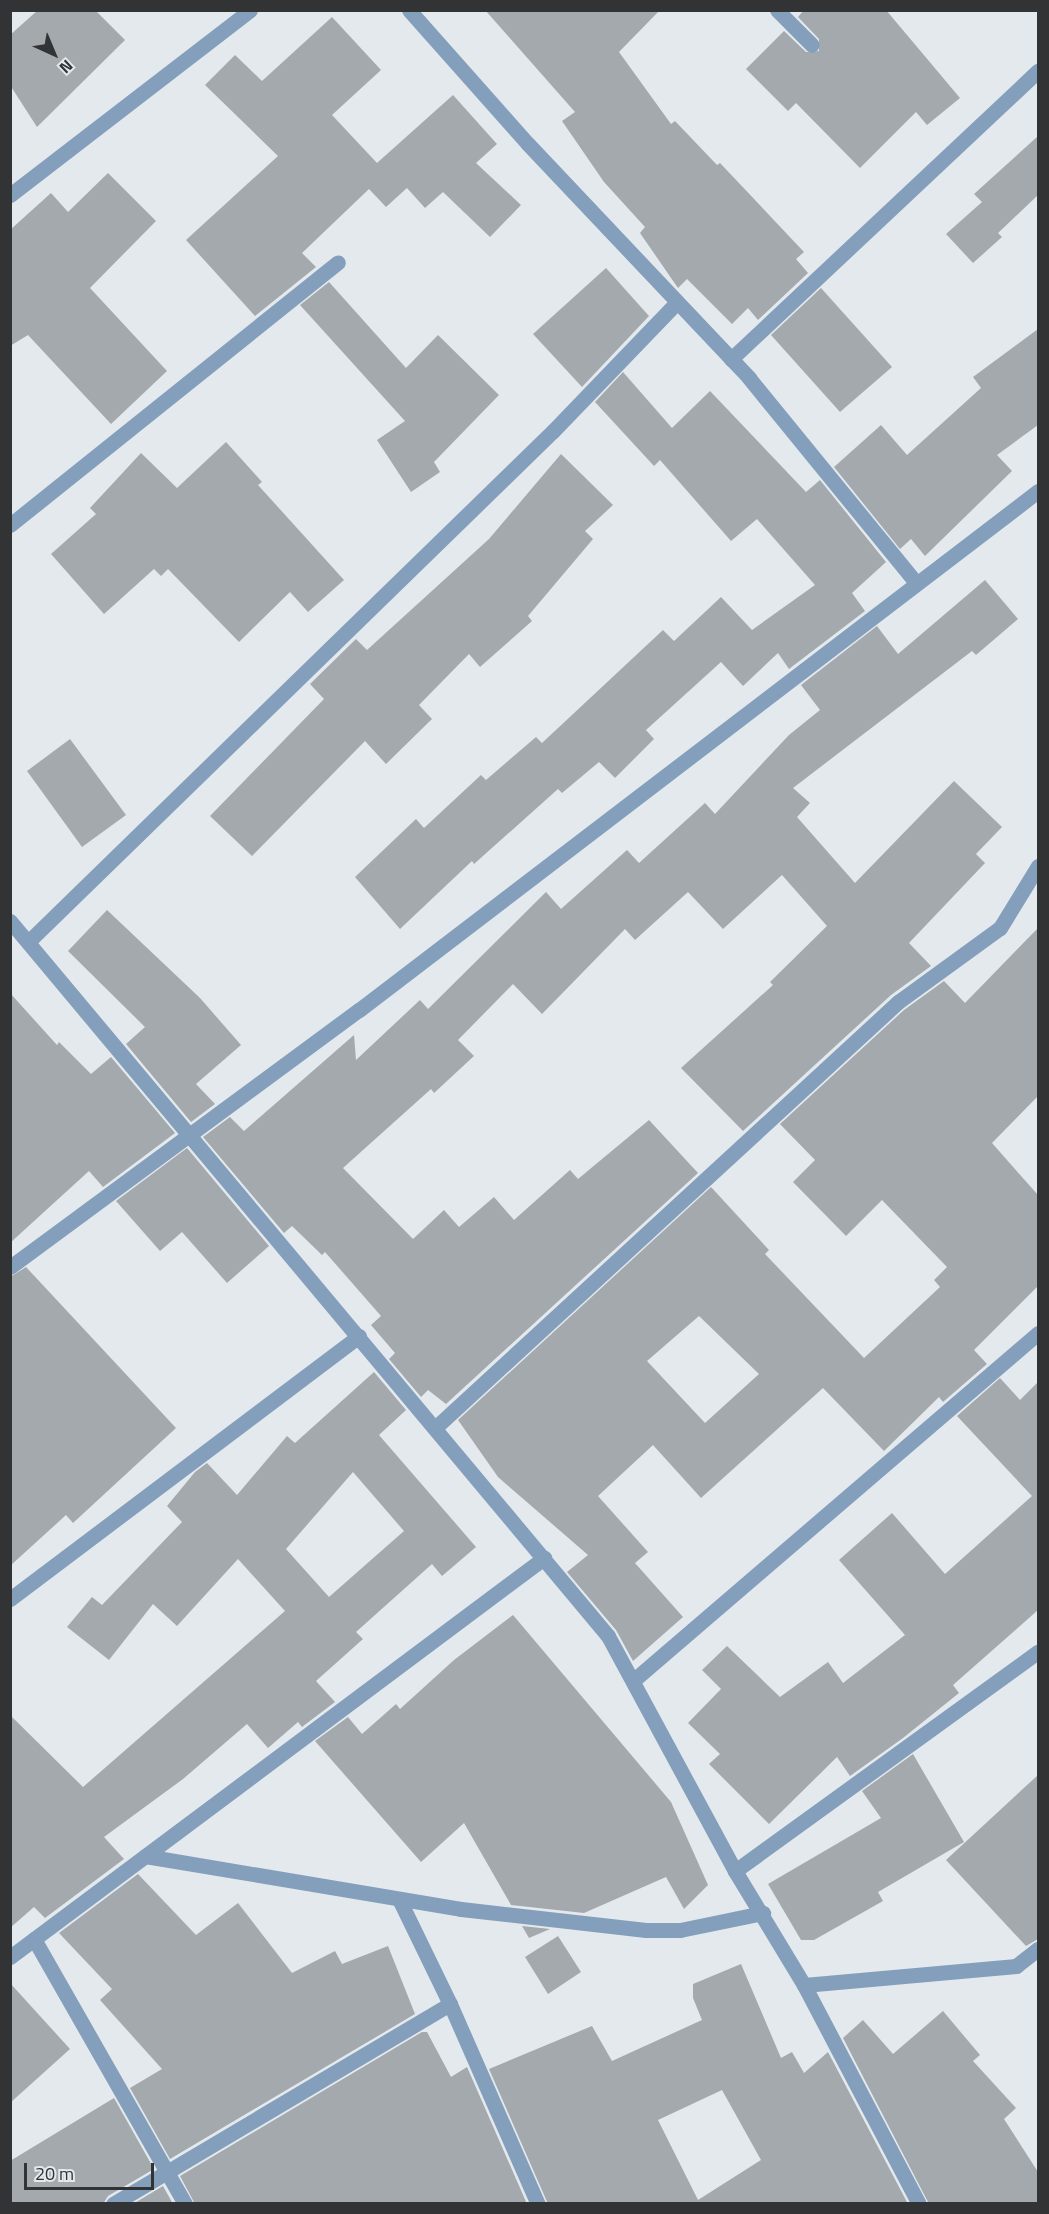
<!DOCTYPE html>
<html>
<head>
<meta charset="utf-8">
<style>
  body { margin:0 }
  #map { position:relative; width:1049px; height:2214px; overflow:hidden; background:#e4e9ee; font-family:"Titillium Web",sans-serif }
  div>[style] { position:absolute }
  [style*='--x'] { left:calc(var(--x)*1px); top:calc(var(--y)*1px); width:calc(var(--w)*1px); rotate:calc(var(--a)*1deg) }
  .building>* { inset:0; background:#a4a9ae }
  .street>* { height:15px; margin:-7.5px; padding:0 7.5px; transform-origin:7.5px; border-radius:7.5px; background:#849fbb }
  span { translate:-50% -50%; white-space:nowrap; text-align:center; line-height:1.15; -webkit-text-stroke:4.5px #e4e9ee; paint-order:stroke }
  .frame { position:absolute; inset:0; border:12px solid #313335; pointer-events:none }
  .north { position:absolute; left:24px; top:24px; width:60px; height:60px; -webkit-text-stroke:4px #e4e9ee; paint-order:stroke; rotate:136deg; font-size:16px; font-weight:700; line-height:24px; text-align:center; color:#313335 }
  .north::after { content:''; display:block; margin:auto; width:21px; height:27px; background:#313335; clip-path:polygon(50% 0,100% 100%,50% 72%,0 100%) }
  .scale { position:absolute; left:24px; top:2163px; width:130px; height:27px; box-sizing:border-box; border:3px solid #313335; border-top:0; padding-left:8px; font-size:18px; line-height:21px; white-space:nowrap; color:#313335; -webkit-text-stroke:4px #e4e9ee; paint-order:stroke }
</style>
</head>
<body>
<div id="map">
  <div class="building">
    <div style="clip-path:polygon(38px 10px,95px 10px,125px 40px,37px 127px,10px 85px,10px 35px)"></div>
    <div style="clip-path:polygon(485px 10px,660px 10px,619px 52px,671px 124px,675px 121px,717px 165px,720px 163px,804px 252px,796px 259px,808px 273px,758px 320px,748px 308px,732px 324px,687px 279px,678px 288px,640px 233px,645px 227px,604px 182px,562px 121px,575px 112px)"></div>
    <div style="clip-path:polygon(804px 10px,886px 10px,960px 98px,927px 125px,916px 112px,860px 168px,796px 103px,788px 111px,746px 69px,784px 31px,806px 52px,819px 51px,819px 39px,798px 17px)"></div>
    <div style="clip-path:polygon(332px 17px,381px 70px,332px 115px,377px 163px,453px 95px,497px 144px,476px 163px,521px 205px,490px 237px,443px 192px,425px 208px,407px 188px,386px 207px,369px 189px,302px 253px,316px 267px,255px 316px,186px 240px,278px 156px,205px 85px,235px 55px,262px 81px)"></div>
    <div style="clip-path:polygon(1038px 136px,1038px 195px,998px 233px,1002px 237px,973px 263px,946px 234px,982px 202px,974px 194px)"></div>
    <div style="clip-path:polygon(108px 173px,156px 221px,90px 288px,167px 371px,111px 424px,28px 335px,10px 346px,10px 230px,51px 193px,68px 212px)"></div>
    <div style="clip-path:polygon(606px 268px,649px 316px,582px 387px,533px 334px)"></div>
    <div style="clip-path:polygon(329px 282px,406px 368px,438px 335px,499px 395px,434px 462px,440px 472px,411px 492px,377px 440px,405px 421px,300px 305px)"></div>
    <div style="clip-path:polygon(821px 288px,892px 367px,840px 412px,771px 335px)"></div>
    <div style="clip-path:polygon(1038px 329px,1038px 425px,997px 455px,1012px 471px,925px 556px,911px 539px,900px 549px,834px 467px,881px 425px,907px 455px,981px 388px,973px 377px)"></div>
    <div style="clip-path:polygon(623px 372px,672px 428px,710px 391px,806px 492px,820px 480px,886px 562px,852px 593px,865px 611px,789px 669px,778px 653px,743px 686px,721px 662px,646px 730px,654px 739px,615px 778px,599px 762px,562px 793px,558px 789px,474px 864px,472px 861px,400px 929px,355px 877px,416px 819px,424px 828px,481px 775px,486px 780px,536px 737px,542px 743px,663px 630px,674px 641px,721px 597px,752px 630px,815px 585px,757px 519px,731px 541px,660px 460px,654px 466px,595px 402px)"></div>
    <div style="clip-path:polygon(226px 442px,262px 482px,258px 485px,344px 580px,308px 612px,290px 592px,239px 642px,168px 569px,161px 576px,154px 569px,104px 614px,51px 554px,96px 514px,90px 508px,141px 453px,177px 488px)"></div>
    <div style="clip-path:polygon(561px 454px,613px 505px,585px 531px,593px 539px,528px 616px,532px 621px,480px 667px,469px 654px,419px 705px,432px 719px,386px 764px,365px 741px,252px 856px,210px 816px,324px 699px,310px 684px,356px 639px,367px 650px,489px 539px)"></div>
    <div style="clip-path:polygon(985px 580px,1018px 619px,976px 655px,972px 651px,793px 788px,810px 803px,797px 817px,855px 883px,954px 781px,1002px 827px,976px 854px,985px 863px,909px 943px,931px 966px,891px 995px,743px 1131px,681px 1068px,773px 985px,770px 982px,827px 926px,782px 875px,723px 929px,688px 892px,635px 940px,625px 929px,542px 1014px,513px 984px,458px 1040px,474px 1056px,434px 1093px,431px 1089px,343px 1168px,413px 1239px,444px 1210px,459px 1227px,494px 1197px,514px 1220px,570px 1170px,578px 1179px,649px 1120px,698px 1173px,446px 1404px,428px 1390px,421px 1397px,389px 1359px,395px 1353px,371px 1325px,381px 1316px,325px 1252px,322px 1255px,292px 1226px,284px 1233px,203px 1137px,230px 1117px,244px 1131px,354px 1035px,356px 1060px,420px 1000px,428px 1009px,546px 892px,561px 909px,627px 850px,639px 863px,705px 803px,715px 814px,789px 735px,820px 710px,801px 685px,877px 626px,898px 654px)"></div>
    <div style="clip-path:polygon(70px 739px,126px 815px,82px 847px,27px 771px)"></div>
    <div style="clip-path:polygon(107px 910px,200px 998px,241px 1045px,196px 1084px,215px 1104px,191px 1122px,126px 1044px,145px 1027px,68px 951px)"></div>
    <div style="clip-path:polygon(evenodd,1038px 928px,1038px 1096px,992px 1143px,1038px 1195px,1038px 1286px,974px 1350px,987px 1364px,943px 1402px,939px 1397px,884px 1451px,823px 1388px,701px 1498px,653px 1445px,598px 1496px,648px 1552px,635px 1563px,683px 1617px,633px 1661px,616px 1630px,567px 1572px,588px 1555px,498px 1477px,458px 1420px,711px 1187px,769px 1250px,765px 1254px,864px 1358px,940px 1287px,934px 1280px,947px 1267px,882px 1200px,846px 1236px,793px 1182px,815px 1160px,780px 1124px,904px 1010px,944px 981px,965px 1003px,1038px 928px,699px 1316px,759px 1374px,705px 1423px,647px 1361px,699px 1316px)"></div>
    <div style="clip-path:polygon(10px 993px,57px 1045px,59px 1042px,91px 1074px,111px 1057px,175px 1133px,103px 1187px,89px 1171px,10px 1243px)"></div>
    <div style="clip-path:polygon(187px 1148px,269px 1246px,227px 1283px,182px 1232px,160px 1251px,116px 1201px)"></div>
    <div style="clip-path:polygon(26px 1267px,176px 1428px,73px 1523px,66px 1515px,10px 1566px,10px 1277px)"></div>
    <div style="clip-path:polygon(evenodd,374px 1372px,406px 1410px,379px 1435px,476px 1547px,442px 1576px,432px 1564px,356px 1632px,363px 1639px,316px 1681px,335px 1702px,302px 1727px,298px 1722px,268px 1748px,247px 1724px,183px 1779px,104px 1837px,124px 1859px,45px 1918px,34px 1907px,10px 1928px,10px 1715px,83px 1787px,285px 1611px,238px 1559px,177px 1626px,153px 1604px,109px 1660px,67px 1627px,92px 1597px,102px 1605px,182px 1522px,167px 1506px,195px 1472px,207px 1463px,237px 1495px,287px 1436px,295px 1443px,374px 1372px,353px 1472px,404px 1531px,329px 1597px,286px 1549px,353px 1472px)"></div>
    <div style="clip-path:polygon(1000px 1378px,1020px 1400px,1038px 1382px,1038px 1610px,953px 1685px,959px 1693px,903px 1738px,850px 1776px,837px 1757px,769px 1824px,709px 1764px,720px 1754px,688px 1723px,721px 1689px,702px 1670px,727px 1646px,780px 1697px,828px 1662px,843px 1683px,905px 1635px,839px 1560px,892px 1513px,945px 1574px,1032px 1496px,957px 1416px)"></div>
    <div style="clip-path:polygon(513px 1615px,671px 1802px,708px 1885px,684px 1909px,666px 1877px,584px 1913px,511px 1905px,464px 1823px,421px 1862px,315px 1741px,348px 1717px,362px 1734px,396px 1704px,400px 1709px,454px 1660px)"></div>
    <div style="clip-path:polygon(913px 1754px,964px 1842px,878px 1892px,883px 1901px,814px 1940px,801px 1940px,768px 1884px,881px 1818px,862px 1791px)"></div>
    <div style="clip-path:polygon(1038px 1775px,1038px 1939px,1026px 1946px,946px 1860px)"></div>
    <div style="clip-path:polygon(138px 1874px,196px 1935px,238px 1903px,292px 1973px,335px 1951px,342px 1964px,388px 1946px,415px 2014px,170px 2159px,130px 2088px,162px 2069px,100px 2000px,112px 1989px,59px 1933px)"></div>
    <div style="clip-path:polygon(522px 1926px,550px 1929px,529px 1938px)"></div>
    <div style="clip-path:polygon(558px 1936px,581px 1972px,548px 1994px,525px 1957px)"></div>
    <div style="clip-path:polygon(evenodd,741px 1964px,781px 2058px,792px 2052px,804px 2073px,828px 2052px,908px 2204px,548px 2204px,489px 2069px,592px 2026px,612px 2061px,702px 2020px,693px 1998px,693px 1984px,741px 1964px,722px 2090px,761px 2160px,698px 2200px,658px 2120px,722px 2090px)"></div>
    <div style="clip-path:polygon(10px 1983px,70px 2049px,10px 2103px)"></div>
    <div style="clip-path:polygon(943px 2011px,980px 2055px,973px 2061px,1016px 2108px,1004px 2119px,1038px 2172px,1038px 2204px,929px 2204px,843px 2038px,863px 2020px,893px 2054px)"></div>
    <div style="clip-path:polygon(422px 2032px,427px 2032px,451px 2077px,467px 2067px,527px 2204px,195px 2204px,180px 2176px)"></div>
    <div style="clip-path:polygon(114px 2098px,154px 2169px,108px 2196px,103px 2204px,10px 2204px,10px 2161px)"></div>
    <div style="clip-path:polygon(163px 2186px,173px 2204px,133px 2204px)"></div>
  </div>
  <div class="street">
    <div style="--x:409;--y:10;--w:179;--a:48.4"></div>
    <div style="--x:528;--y:144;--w:322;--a:46.6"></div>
    <div style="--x:749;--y:378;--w:264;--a:50.8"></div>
    <div style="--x:777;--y:10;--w:49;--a:45"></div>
    <div style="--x:10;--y:195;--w:303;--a:-37.6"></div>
    <div style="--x:731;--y:359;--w:421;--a:-43.2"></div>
    <div style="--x:10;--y:525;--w:420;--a:-38.7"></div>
    <div style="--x:10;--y:921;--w:932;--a:50.09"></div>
    <div style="--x:608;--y:1636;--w:267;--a:61.6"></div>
    <div style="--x:735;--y:1871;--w:133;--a:58.8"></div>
    <div style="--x:804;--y:1985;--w:247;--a:62.3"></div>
    <div style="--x:28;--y:942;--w:733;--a:-44.23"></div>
    <div style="--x:553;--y:431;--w:178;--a:-46.1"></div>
    <div style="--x:10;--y:1267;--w:433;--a:-36.4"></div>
    <div style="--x:359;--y:1010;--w:855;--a:-37.39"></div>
    <div style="--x:436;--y:1427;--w:628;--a:-42.61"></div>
    <div style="--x:898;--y:1002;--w:126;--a:-36"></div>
    <div style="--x:1000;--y:928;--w:73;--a:-58.5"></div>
    <div style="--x:10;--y:1599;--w:437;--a:-37"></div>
    <div style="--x:635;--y:1679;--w:531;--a:-40.65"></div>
    <div style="--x:145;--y:1856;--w:320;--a:9.5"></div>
    <div style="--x:461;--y:1909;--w:186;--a:6.5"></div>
    <div style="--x:646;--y:1930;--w:34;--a:0"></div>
    <div style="--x:680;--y:1930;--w:85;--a:-11.6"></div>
    <div style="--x:735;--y:1871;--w:374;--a:-35.9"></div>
    <div style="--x:399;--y:1899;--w:117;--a:64.1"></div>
    <div style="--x:450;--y:2004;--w:219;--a:66.3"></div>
    <div style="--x:34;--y:1939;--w:305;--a:60.3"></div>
    <div style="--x:10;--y:1957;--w:667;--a:-36.77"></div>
    <div style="--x:804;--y:1985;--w:213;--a:-5.1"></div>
    <div style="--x:1016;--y:1966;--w:28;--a:-38"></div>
    <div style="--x:113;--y:2204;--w:392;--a:-30.7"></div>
  </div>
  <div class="frame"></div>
  <div class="north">N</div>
  <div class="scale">20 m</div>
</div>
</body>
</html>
